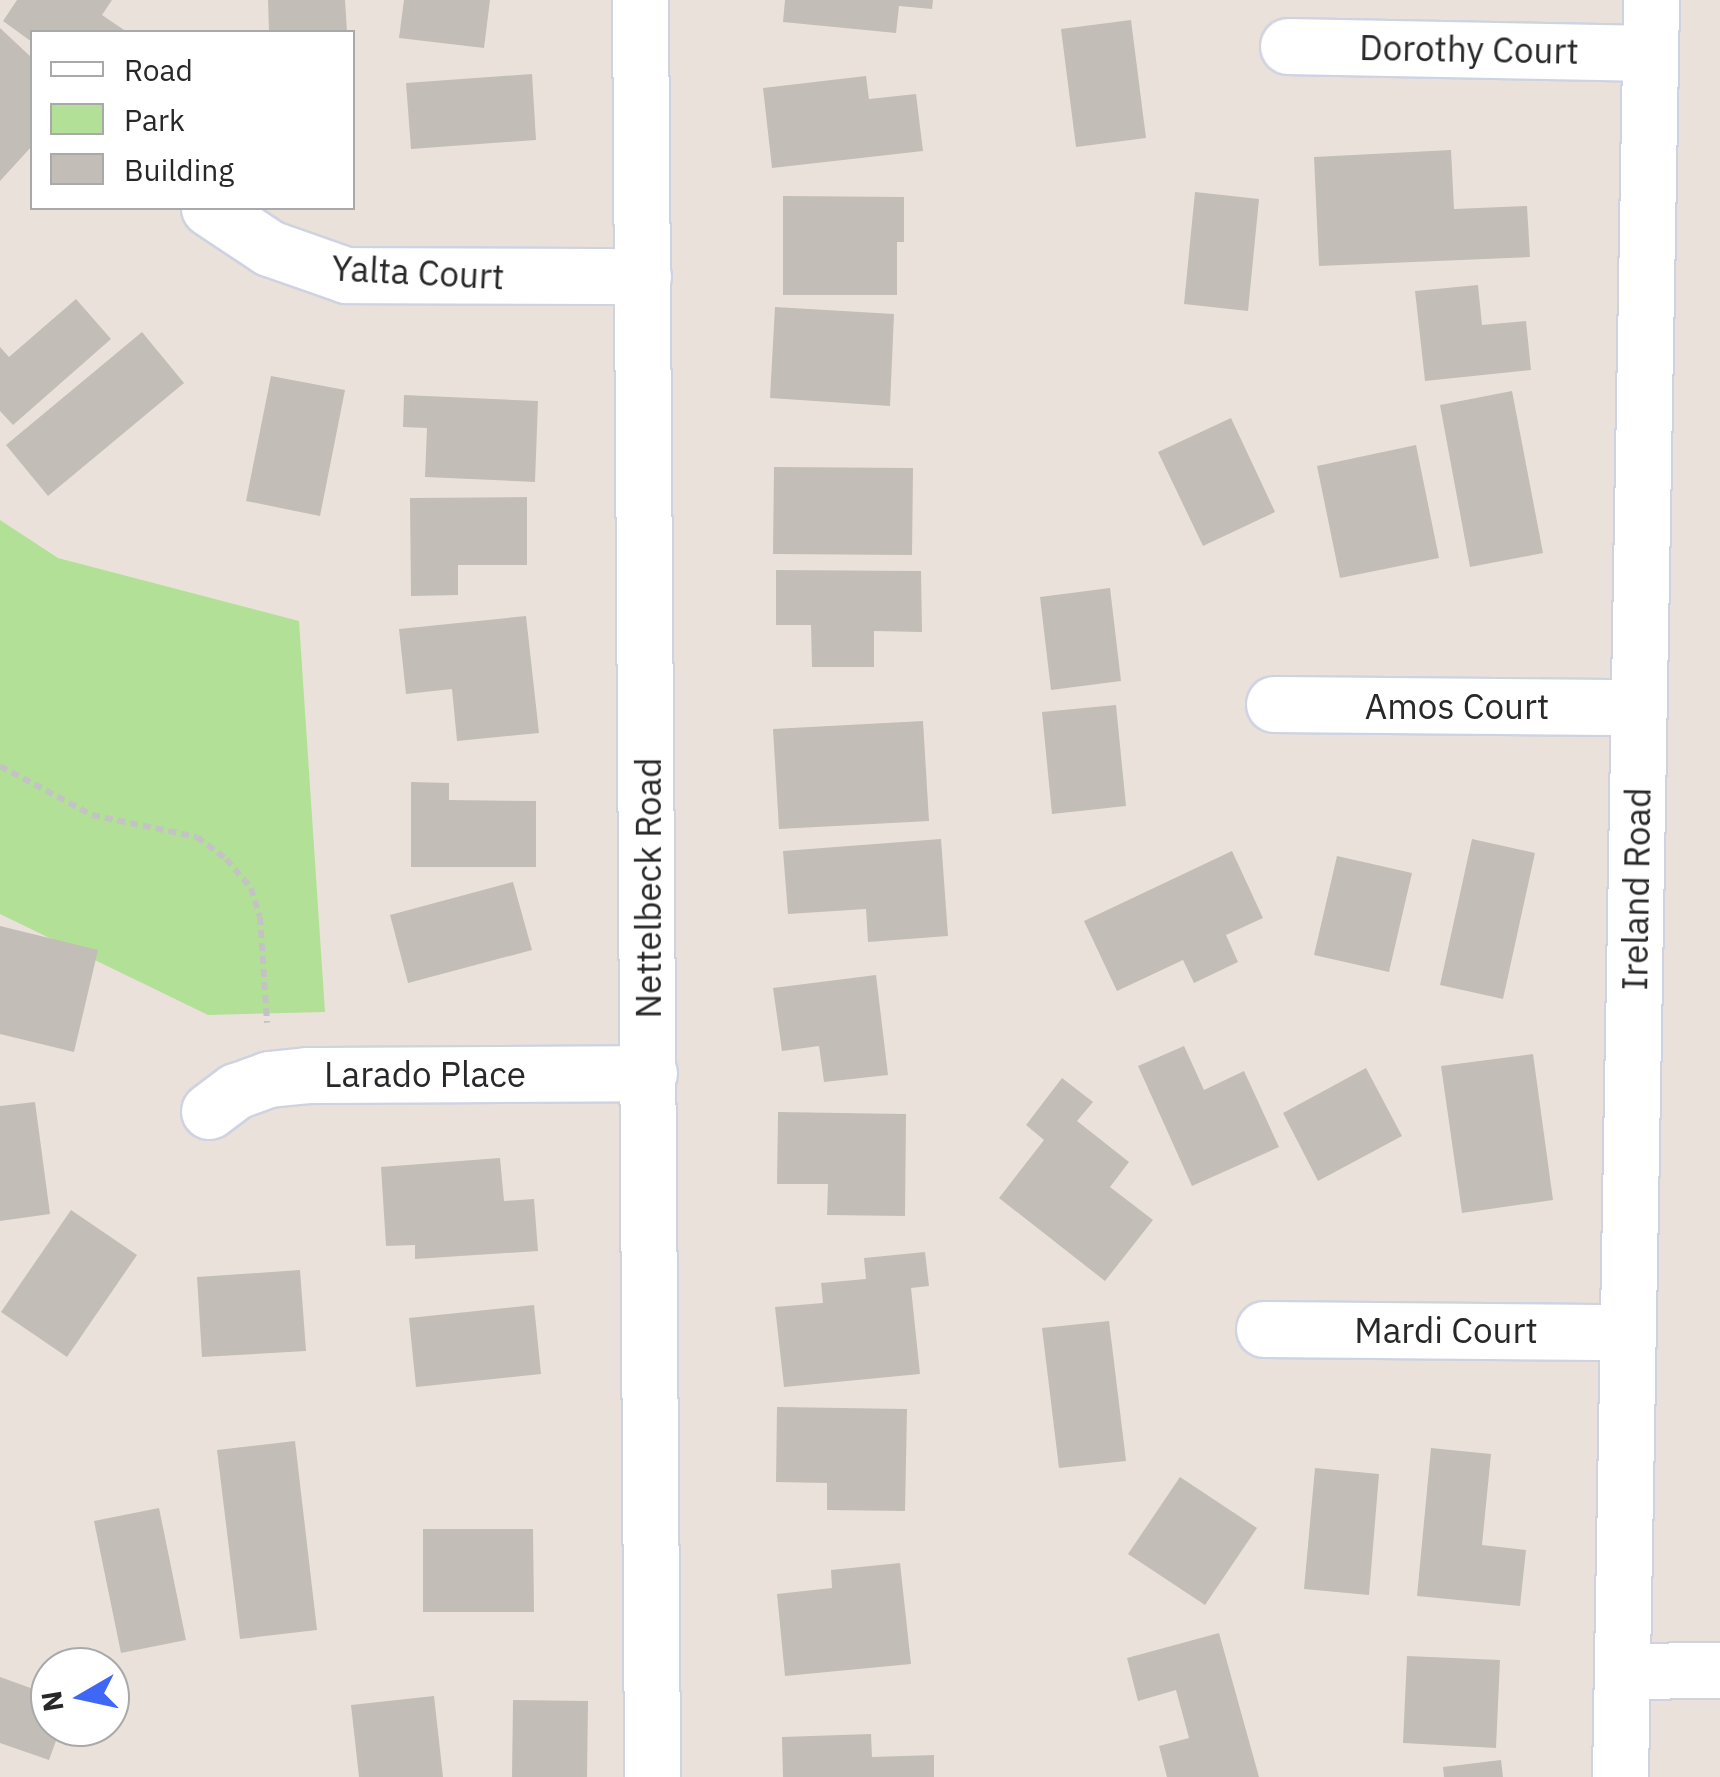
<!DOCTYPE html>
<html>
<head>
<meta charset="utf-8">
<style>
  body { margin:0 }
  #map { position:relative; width:1720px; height:1777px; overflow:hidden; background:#eae2da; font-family:"IBM Plex Sans",sans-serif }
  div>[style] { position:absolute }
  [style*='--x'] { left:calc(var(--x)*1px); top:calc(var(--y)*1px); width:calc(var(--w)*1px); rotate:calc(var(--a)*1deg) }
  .green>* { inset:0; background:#b3e097 }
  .building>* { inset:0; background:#c2bdb6 }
  .path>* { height:6px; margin-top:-3px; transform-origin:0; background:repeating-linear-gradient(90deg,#c3c3c3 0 8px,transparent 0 13px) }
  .roads { filter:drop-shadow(2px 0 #cfd3e1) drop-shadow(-2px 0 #cfd3e1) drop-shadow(0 2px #cfd3e1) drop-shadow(0 -2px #cfd3e1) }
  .minor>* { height:55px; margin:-27.5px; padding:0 27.5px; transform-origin:27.5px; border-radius:27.5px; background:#fff }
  span { translate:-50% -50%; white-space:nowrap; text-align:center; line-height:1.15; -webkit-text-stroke:10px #fff; paint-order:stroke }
  .street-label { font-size:35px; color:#282828 }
  .legend { position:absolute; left:30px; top:30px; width:325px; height:180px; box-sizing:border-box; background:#fff; border:2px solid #a9a9a9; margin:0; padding:12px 18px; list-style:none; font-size:30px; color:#282828 }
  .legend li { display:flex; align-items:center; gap:20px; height:50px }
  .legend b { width:50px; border:2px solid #a9a9a9 }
  .north { position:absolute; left:30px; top:1647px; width:100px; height:100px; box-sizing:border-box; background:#fff; border:2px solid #a9a9a9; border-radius:50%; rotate:261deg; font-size:28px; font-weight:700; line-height:40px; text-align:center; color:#282828 }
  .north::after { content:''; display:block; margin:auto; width:35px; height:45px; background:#3d67f4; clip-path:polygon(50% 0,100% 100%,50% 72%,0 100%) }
</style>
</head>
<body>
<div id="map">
  <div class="green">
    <div style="clip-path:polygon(0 520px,58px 558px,299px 621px,325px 1012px,208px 1015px,0 914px)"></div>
  </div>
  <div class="building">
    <div style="clip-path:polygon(17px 0,112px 0,102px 15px,127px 32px,32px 32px,32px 42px,3px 21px)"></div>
    <div style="clip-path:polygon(268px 0,345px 0,347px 32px,269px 32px)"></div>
    <div style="clip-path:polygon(404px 0,490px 0,484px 48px,399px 38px)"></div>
    <div style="clip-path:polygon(785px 0,933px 0,932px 9px,899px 6px,896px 33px,783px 22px)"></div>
    <div style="clip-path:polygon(1131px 20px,1146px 138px,1076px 147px,1061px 29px)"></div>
    <div style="clip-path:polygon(0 28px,32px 58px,32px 146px,0 181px)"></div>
    <div style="clip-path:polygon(532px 74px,536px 140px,411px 149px,406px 83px)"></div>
    <div style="clip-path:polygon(866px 76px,869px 99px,916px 94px,923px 151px,772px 168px,763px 88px)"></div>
    <div style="clip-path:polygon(1451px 150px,1454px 209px,1527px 206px,1530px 257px,1319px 266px,1314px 157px)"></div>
    <div style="clip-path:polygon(1195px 192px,1259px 199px,1248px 311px,1184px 304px)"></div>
    <div style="clip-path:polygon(783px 196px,904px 197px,904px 242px,897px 242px,897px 295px,783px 295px)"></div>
    <div style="clip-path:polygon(1478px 285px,1482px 325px,1526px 321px,1531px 370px,1425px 381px,1415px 291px)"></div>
    <div style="clip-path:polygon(76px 299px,111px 339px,13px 425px,0 411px,0 347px,9px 357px)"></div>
    <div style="clip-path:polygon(775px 307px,894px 314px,890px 406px,770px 398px)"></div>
    <div style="clip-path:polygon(142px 332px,184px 383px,48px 496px,6px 445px)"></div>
    <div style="clip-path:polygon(271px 376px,345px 390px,320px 516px,246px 501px)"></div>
    <div style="clip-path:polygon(1512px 391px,1543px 553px,1470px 567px,1440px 405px)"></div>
    <div style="clip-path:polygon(404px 395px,538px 401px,535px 482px,425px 477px,427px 428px,403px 427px)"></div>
    <div style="clip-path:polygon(1231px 418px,1275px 512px,1203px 546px,1158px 452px)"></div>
    <div style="clip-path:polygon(1416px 445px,1439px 558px,1340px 578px,1317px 466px)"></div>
    <div style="clip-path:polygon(774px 467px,913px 468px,912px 555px,773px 554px)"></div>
    <div style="clip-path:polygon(527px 497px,527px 565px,458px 565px,458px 595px,411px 596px,410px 498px)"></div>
    <div style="clip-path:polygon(776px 570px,921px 571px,922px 632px,874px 631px,874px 667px,812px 667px,811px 625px,776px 625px)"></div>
    <div style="clip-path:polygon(1110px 588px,1121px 681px,1051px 690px,1040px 597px)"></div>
    <div style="clip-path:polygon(526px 616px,539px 733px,457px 741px,452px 689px,406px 694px,399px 629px)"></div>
    <div style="clip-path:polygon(1116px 705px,1126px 806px,1052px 814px,1042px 712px)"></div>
    <div style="clip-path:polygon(923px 721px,929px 821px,779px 829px,773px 729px)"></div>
    <div style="clip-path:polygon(411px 782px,449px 783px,449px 800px,536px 801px,536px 867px,411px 867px)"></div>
    <div style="clip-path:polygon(941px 839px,948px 936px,868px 942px,866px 909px,788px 914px,783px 851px)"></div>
    <div style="clip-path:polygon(1472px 839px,1535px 853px,1503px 999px,1440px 985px)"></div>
    <div style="clip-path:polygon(1232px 851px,1263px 918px,1226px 935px,1238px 962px,1194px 983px,1183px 960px,1117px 991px,1084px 921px)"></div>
    <div style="clip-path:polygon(1337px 856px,1412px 873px,1389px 972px,1314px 955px)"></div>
    <div style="clip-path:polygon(513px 882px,532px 950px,408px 983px,390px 915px)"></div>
    <div style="clip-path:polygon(0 926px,98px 950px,74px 1052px,0 1034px)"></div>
    <div style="clip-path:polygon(876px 975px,888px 1075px,824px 1082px,819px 1046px,782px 1051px,773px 988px)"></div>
    <div style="clip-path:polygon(1184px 1046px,1204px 1090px,1244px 1071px,1279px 1147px,1192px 1186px,1138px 1066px)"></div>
    <div style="clip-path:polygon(1533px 1054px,1553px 1200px,1462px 1213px,1441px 1066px)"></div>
    <div style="clip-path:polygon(1366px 1068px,1402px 1136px,1318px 1181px,1283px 1113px)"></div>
    <div style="clip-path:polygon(1062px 1078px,1093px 1102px,1077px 1121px,1129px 1162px,1110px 1187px,1153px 1220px,1105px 1281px,999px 1198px,1044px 1140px,1026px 1125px)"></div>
    <div style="clip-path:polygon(35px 1102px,50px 1214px,0 1221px,0 1106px)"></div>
    <div style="clip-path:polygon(778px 1112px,906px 1114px,905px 1216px,827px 1215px,828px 1184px,777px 1184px)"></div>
    <div style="clip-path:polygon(500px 1158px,504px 1201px,534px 1199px,538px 1251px,415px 1259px,415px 1245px,386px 1246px,381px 1167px)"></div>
    <div style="clip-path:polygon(71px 1210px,137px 1255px,67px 1357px,1px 1312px)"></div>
    <div style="clip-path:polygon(925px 1252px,929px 1286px,911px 1288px,920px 1374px,784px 1387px,775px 1307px,823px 1303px,821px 1283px,866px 1279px,864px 1258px)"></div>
    <div style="clip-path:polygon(300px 1270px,306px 1351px,202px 1357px,197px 1277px)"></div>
    <div style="clip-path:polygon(534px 1305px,541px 1374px,416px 1387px,409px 1318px)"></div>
    <div style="clip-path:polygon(1109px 1321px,1126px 1461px,1059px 1468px,1042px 1328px)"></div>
    <div style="clip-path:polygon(777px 1407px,907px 1409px,905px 1511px,827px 1510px,827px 1483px,776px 1482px)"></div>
    <div style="clip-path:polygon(295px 1441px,317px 1630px,240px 1639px,217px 1450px)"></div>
    <div style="clip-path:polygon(1431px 1448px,1491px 1454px,1482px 1545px,1526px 1550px,1520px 1606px,1417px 1596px)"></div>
    <div style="clip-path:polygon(1315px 1468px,1379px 1474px,1369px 1595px,1304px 1589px)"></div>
    <div style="clip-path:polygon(1180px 1477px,1257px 1528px,1205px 1605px,1128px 1554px)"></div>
    <div style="clip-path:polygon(159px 1508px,186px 1640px,121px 1653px,94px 1521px)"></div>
    <div style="clip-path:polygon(423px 1529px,533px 1529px,534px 1612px,423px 1612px)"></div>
    <div style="clip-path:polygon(900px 1563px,911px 1664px,785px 1676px,777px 1594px,832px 1588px,831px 1570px)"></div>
    <div style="clip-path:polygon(1219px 1633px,1259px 1777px,1167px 1777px,1159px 1746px,1189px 1738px,1176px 1690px,1138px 1701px,1127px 1658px)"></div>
    <div style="clip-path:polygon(1407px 1656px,1500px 1660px,1496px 1748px,1403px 1743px)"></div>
    <div style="clip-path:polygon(0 1677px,50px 1695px,50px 1727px,61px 1727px,49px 1760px,0 1743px)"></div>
    <div style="clip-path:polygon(434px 1696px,443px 1777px,359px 1777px,351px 1705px)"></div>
    <div style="clip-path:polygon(513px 1700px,588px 1701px,587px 1777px,512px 1777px)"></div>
    <div style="clip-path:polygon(871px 1734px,872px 1757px,934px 1755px,934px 1777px,783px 1777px,782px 1737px)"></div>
    <div style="clip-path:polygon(1501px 1760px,1503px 1777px,1444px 1777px,1443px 1767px)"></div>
  </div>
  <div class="path">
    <div style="--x:0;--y:766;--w:104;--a:28"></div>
    <div style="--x:92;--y:815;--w:107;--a:11.8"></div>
    <div style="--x:197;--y:837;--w:36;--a:37"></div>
    <div style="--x:226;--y:859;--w:38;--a:49"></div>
    <div style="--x:251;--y:888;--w:30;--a:73"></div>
    <div style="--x:260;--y:917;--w:106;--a:86.2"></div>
  </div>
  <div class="roads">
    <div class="minor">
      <div style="--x:640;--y:0;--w:1777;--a:89.61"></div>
      <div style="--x:1288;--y:46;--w:362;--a:1.1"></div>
      <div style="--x:209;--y:208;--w:72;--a:33.7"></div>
      <div style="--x:269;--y:248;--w:82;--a:19.3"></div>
      <div style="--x:346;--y:275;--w:297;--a:0.2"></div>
      <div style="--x:1274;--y:704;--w:365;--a:0.5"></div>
      <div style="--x:209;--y:1111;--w:34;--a:-37"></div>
      <div style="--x:236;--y:1091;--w:35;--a:-20"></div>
      <div style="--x:269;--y:1079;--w:38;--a:-6"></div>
      <div style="--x:307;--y:1075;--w:342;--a:-0.3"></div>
      <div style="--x:1264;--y:1329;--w:364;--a:0.5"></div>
      <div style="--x:1622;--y:1671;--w:98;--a:-0.6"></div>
      <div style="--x:1620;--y:1777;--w:1777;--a:-89"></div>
    </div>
  </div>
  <div class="street-label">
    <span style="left:1469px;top:49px;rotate:1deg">Dorothy Court</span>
    <span style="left:418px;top:272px;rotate:3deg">Yalta Court</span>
    <span style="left:1457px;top:706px">Amos Court</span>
    <span style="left:648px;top:888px;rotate:-90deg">Nettelbeck Road</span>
    <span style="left:1636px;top:889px;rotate:-89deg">Ireland Road</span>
    <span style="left:425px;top:1074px">Larado Place</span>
    <span style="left:1446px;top:1330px">Mardi Court</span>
  </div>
  <ul class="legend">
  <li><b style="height:12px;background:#fff"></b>Road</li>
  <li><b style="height:28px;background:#b3e097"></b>Park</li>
  <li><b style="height:28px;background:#c2bdb6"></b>Building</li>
  </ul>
  <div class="north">N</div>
</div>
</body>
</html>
